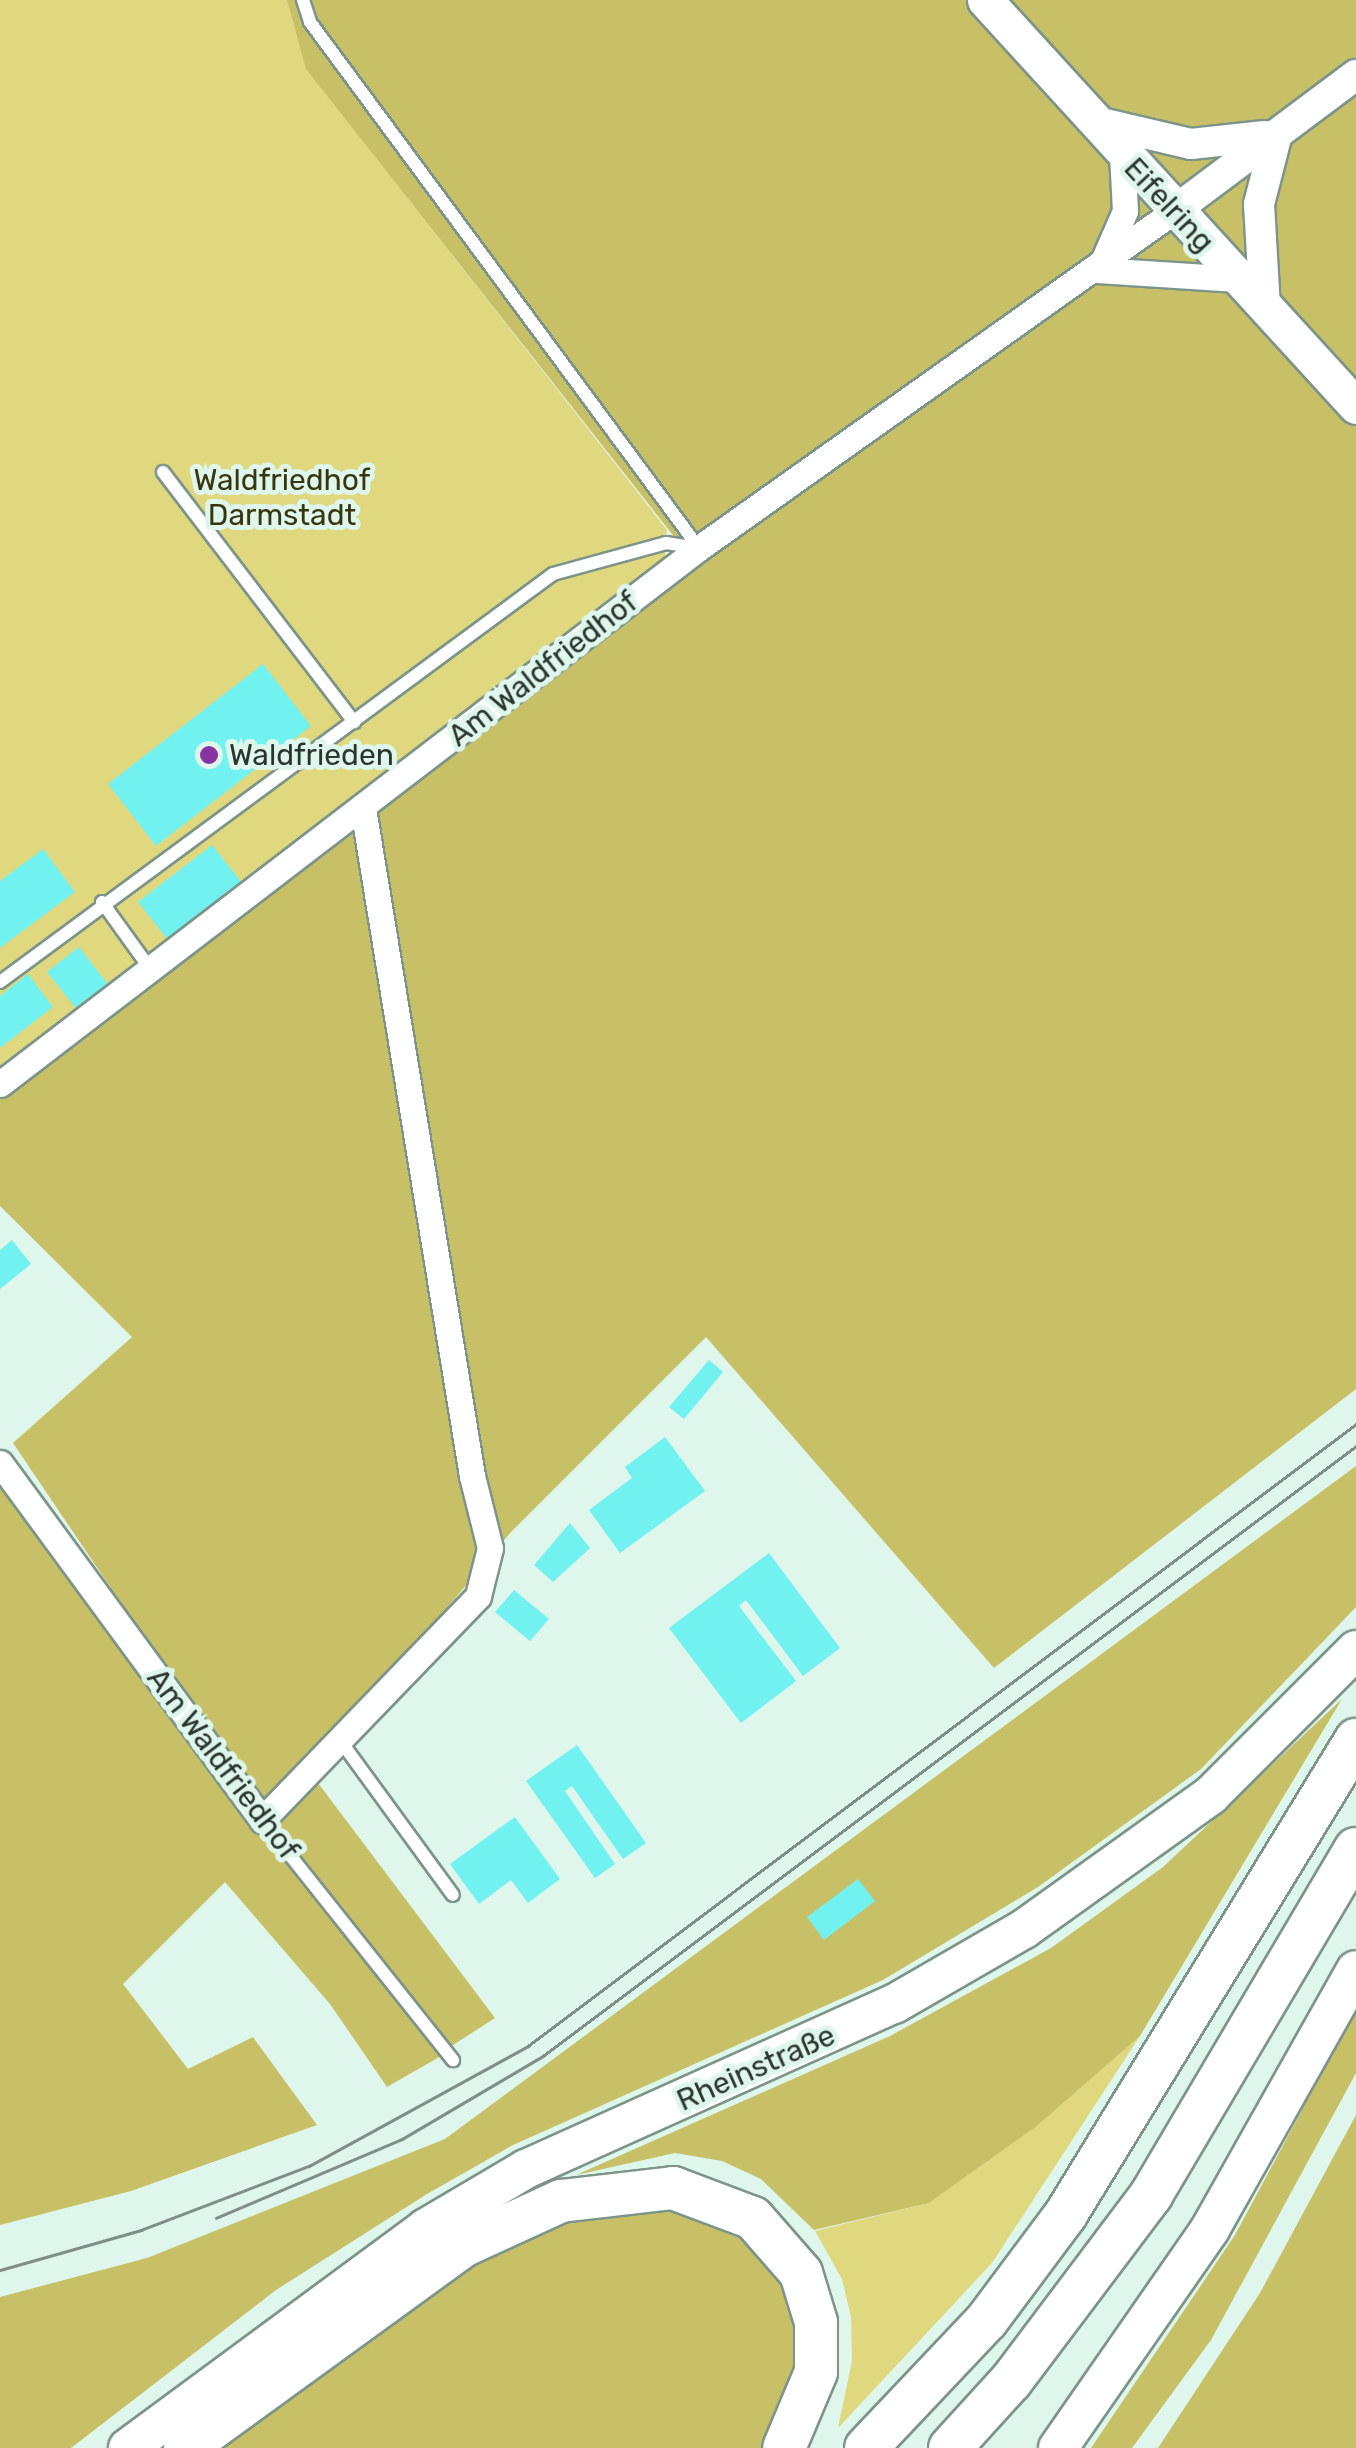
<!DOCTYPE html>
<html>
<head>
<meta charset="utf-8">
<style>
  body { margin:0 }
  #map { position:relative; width:1356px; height:2448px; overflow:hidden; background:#def6eb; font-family:Rubik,sans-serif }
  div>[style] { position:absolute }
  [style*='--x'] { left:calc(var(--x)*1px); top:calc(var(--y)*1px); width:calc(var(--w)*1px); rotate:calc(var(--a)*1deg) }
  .green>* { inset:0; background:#e0d87f }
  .forest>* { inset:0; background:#c8c066 }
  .building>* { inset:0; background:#72f1f1 }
  .roads { filter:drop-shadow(2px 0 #7d9489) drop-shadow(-2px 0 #7d9489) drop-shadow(0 2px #7d9489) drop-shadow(0 -2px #7d9489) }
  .service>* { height:12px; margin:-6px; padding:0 6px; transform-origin:6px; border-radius:6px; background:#fff }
  .minor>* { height:25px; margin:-12.5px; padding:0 12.5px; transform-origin:12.5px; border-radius:12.5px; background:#fff }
  .tertiary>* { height:30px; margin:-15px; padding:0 15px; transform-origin:15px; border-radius:15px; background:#fff }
  .secondary>* { height:35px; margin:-17.5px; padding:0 17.5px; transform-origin:17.5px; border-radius:17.5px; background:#fff }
  .primary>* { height:38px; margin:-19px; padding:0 19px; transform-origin:19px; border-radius:19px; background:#fff }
  .motorway>* { height:42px; margin:-21px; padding:0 21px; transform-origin:21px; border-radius:21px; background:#fff }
  .tram>* { height:2.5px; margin:-1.25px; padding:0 1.25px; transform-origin:1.25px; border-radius:1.25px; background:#7f8f87 }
  .dots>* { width:28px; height:28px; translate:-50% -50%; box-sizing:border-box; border:5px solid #def6eb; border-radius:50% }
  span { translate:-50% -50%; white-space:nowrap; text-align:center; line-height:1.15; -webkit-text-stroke:10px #def6eb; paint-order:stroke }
  .street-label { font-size:30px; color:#2b3530 }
  .park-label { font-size:30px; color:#39350e }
  .poi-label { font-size:30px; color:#2b3530 }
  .left { translate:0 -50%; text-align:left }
</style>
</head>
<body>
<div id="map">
  <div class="green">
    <div style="clip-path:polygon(0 0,287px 0,307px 69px,667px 530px,665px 557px,0 1072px)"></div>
    <div style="clip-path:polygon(1140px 2036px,992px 2263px,838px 2428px,852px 2361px,851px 2317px,842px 2279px,815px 2231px,929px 2203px,1037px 2126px)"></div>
  </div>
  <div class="forest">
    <div style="clip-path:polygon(287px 0,1356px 0,1356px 1389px,994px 1668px,706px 1337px,511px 1532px,309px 1771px,495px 2018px,450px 2047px,264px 1815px,13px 1443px,132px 1337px,0 1206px,0 1092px,698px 567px,306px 69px)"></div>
    <div style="clip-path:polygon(1356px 1466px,1356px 1607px,1201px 1769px,1038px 1887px,883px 1980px,513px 2145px,427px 2194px,276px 2290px,71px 2448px,0 2448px,0 2297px,147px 2258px,445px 2139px)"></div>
    <div style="clip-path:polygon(0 1470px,270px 1838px,441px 2056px,387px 2087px,330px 2004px,225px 1882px,123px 1984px,188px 2069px,253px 2037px,317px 2125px,131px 2191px,0 2225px)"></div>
    <div style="clip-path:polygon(1342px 1699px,1140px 2036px,1037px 2126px,929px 2203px,814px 2230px,761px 2179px,722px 2161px,675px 2153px,576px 2175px,890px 2036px,1051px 1948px,1163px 1867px)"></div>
    <div style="clip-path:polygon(1356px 2009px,1356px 2073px,1211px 2340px,1132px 2448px,1091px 2448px,1235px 2235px)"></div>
    <div style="clip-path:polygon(1356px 2115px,1356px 2448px,1158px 2448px,1260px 2293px)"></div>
    <div style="clip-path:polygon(666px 2204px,740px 2229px,785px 2282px,800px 2345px,779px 2421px,762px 2448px,219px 2448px,452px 2270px,557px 2222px)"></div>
  </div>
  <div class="building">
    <div style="clip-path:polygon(263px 664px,311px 726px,156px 846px,108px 784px)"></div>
    <div style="clip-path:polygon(212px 845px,242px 883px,168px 940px,138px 902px)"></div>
    <div style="clip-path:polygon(43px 849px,75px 892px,0 948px,0 881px)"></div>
    <div style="clip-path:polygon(79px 947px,114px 992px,83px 1017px,47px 972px)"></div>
    <div style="clip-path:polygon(28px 974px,53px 1007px,0 1048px,0 996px)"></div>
    <div style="clip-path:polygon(12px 1240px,31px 1264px,0 1289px,0 1250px)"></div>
    <div style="clip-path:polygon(709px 1360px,723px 1372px,684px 1419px,669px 1407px)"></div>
    <div style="clip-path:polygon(665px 1437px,705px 1491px,620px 1553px,589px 1510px,632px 1478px,625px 1467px)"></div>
    <div style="clip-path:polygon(570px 1523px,590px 1548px,553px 1582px,534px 1565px)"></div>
    <div style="clip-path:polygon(769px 1553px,840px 1648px,803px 1676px,746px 1600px,739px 1606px,796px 1681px,741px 1723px,669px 1628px)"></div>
    <div style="clip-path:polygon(514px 1590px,549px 1619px,530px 1641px,495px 1612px)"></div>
    <div style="clip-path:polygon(577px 1745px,646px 1843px,623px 1859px,572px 1786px,565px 1791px,615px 1864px,595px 1878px,526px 1781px)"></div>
    <div style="clip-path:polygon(515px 1817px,560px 1879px,528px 1903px,511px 1880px,479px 1904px,450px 1864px)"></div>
    <div style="clip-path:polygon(858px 1879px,875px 1901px,824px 1940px,807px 1917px)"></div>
  </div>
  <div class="roads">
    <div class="service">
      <div style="--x:303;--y:0;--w:23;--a:72"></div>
      <div style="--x:310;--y:22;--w:654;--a:53.52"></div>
      <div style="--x:163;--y:472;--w:315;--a:52.6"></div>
      <div style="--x:102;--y:902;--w:84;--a:54.2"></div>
      <div style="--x:0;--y:982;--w:687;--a:-36.42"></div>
      <div style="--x:553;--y:574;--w:117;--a:-15.3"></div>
      <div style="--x:666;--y:543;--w:30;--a:9"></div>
      <div style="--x:342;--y:1743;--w:188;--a:53.9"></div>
      <div style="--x:262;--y:1820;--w:307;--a:51.5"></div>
    </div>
    <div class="minor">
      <div style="--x:1103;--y:261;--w:55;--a:-66.3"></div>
      <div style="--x:1125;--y:211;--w:57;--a:-93"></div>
      <div style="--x:1098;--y:270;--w:139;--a:3.7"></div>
      <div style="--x:0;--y:1084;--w:881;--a:-37.48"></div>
      <div style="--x:699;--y:548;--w:582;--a:-35.35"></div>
      <div style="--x:0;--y:1463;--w:443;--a:53.7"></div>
      <div style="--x:262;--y:1820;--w:311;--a:-46"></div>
      <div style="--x:478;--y:1596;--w:49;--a:-76"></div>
      <div style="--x:490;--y:1548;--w:74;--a:-104"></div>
      <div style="--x:472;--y:1476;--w:677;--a:-99.27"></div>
    </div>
    <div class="tertiary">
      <div style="--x:1093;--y:121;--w:101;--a:13.2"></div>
      <div style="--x:1191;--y:144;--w:74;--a:-6.2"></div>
      <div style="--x:1174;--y:211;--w:227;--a:-36.8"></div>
      <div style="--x:1265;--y:308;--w:104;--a:-93.3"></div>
      <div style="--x:1259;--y:204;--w:72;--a:-75.6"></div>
    </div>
    <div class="secondary">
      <div style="--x:985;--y:0;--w:550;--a:47.58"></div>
    </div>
    <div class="primary">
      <div style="--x:128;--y:2448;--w:370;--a:-36.4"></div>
      <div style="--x:426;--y:2228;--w:116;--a:-30.5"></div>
      <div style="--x:526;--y:2169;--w:403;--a:-24.2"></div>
      <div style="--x:894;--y:2004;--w:150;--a:-30"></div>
      <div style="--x:1024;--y:1929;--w:230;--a:-35.6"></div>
      <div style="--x:1211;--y:1795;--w:205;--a:-45"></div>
      <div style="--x:1058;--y:2448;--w:267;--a:-55.2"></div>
      <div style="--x:1210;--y:2229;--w:297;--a:-60.6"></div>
    </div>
    <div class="motorway">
      <div style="--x:185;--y:2448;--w:344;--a:-36"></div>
      <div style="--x:463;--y:2246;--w:108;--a:-24.7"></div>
      <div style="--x:561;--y:2201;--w:113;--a:-6.6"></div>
      <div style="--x:673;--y:2188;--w:85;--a:20.6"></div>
      <div style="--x:753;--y:2218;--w:73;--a:48.9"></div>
      <div style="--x:801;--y:2273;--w:51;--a:73"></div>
      <div style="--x:816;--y:2322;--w:50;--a:90"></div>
      <div style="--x:816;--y:2372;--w:82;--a:112.8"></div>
      <div style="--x:866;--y:2448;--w:176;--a:-46.6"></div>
      <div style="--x:987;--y:2320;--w:132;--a:-53.3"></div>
      <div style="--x:1066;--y:2214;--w:556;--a:-58.54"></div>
      <div style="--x:950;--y:2448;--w:91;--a:-47.7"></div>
      <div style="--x:1011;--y:2381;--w:233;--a:-53"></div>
      <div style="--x:1151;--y:2195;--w:402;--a:-59.4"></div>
    </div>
  </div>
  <div class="tram">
    <div style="--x:216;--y:2218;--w:202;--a:-23"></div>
    <div style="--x:402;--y:2139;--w:164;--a:-30.5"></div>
    <div style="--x:543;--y:2056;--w:1016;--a:-36.88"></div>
    <div style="--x:0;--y:2270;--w:147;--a:-15.8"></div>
    <div style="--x:141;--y:2230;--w:180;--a:-20.9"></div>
    <div style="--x:309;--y:2166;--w:250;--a:-28.7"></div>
    <div style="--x:528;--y:2046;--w:1036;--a:-36.91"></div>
  </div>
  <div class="dots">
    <div style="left:209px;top:755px;background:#8833a1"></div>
  </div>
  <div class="street-label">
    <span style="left:1169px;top:205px;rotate:47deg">Eifelring</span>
    <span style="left:543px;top:669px;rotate:-38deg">Am Waldfriedhof</span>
    <span style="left:223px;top:1764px;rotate:53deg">Am Waldfriedhof</span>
    <span style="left:756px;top:2068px;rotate:-24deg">Rheinstraße</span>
  </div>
  <div class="park-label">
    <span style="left:282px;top:497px">Waldfriedhof<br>Darmstadt</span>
  </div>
  <div class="poi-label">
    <span class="left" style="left:229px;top:755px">Waldfrieden</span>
  </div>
</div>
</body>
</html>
